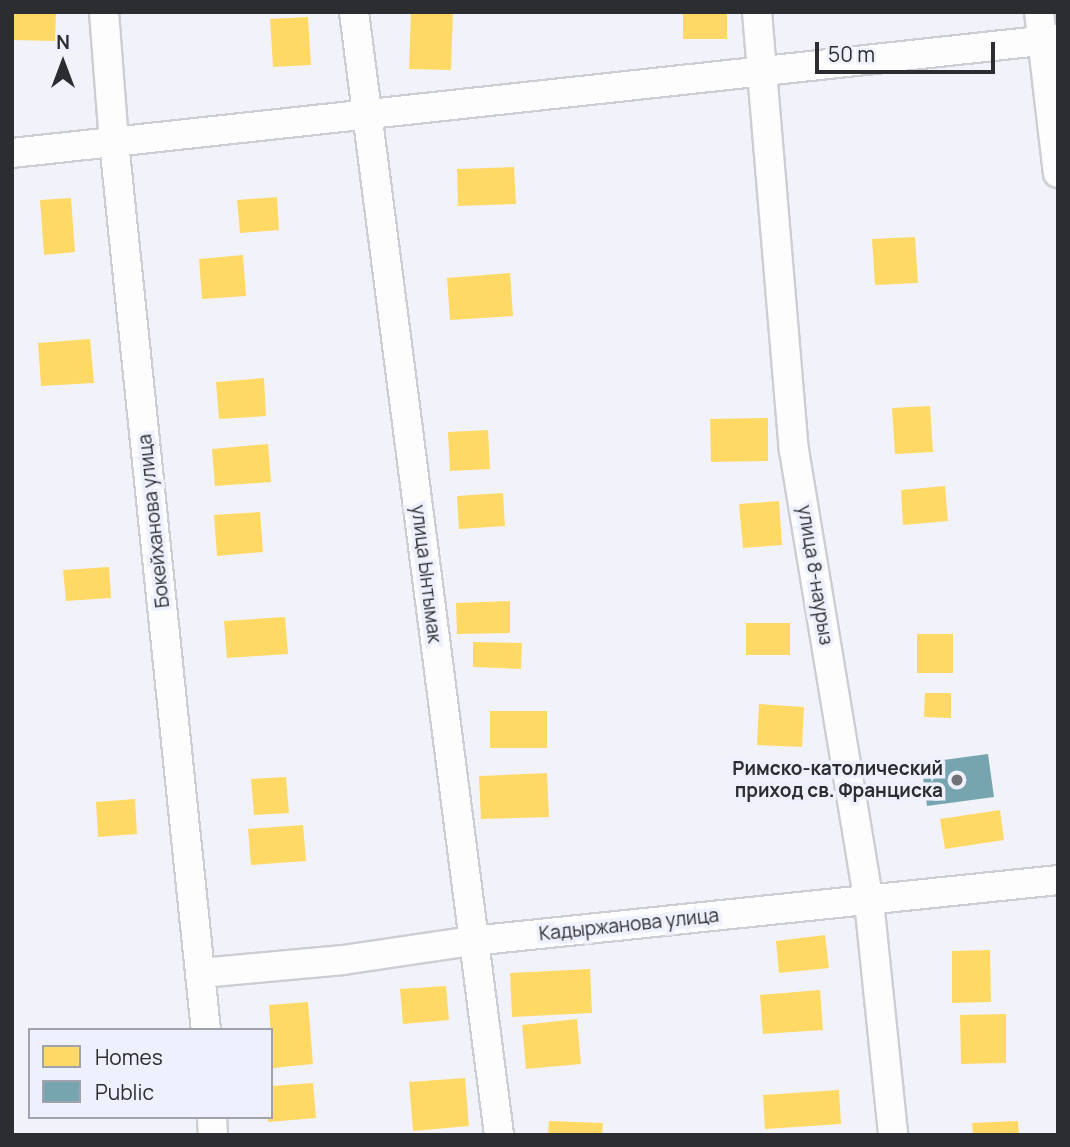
<!DOCTYPE html>
<html>
<head>
<meta charset="utf-8">
<style>
  body { margin:0 }
  #map { position:relative; width:1070px; height:1147px; overflow:hidden; background:#f2f3fa; font-family:Manrope,sans-serif }
  div>[style] { position:absolute }
  [style*='--x'] { left:calc(var(--x)*1px); top:calc(var(--y)*1px); width:calc(var(--w)*1px); rotate:calc(var(--a)*1deg) }
  .homes>* { inset:0; background:#ffd966 }
  .public>* { inset:0; background:#76a5af }
  .roads { filter:drop-shadow(2px 0 #cdced3) drop-shadow(-2px 0 #cdced3) drop-shadow(0 2px #cdced3) drop-shadow(0 -2px #cdced3) }
  .street>* { height:28px; margin:-14px; padding:0 14px; transform-origin:14px; border-radius:14px; background:#fdfdfe }
  .dots>* { width:19px; height:19px; translate:-50% -50%; box-sizing:border-box; border:4px solid #eef1fd; border-radius:50% }
  span { translate:-50% -50%; white-space:nowrap; text-align:center; line-height:1.15; -webkit-text-stroke:7px #eef1fd; paint-order:stroke }
  .street-label { font-size:19px; color:#2b2d31 }
  .poi-label { font-size:19px; color:#2b2d31; font-weight:700 }
  .right { translate:-100% -50%; text-align:right }
  .frame { position:absolute; inset:0; border:14px solid #2b2d31; pointer-events:none }
  .legend { position:absolute; left:28px; top:1028px; width:245px; height:91px; box-sizing:border-box; background:#eef1fd; border:2px solid #a0a3ab; margin:0; padding:9px 12px; list-style:none; font-size:21px; color:#2b2d31 }
  .legend li { display:flex; align-items:center; gap:14px; height:35px }
  .legend b { width:35px; border:2px solid #a0a3ab }
  .north { position:absolute; left:28px; top:28px; width:70px; height:70px; -webkit-text-stroke:5px #eef1fd; paint-order:stroke; rotate:0deg; font-size:19px; font-weight:700; line-height:28px; text-align:center; color:#2b2d31 }
  .north::after { content:''; display:block; margin:auto; width:24px; height:32px; background:#2b2d31; clip-path:polygon(50% 0,100% 100%,50% 72%,0 100%) }
  .scale { position:absolute; left:815px; top:42px; width:180px; height:32px; box-sizing:border-box; border:4px solid #2b2d31; border-top:0; padding-left:9px; font-size:21px; line-height:24px; white-space:nowrap; color:#2b2d31; -webkit-text-stroke:5px #eef1fd; paint-order:stroke }
</style>
</head>
<body>
<div id="map">
  <div class="homes">
    <div style="clip-path:polygon(13px 12px,56px 12px,55px 41px,13px 40px)"></div>
    <div style="clip-path:polygon(411px 12px,453px 12px,451px 70px,409px 69px)"></div>
    <div style="clip-path:polygon(683px 12px,727px 12px,727px 39px,683px 39px)"></div>
    <div style="clip-path:polygon(308px 17px,311px 65px,273px 67px,270px 19px)"></div>
    <div style="clip-path:polygon(514px 167px,516px 204px,458px 206px,457px 169px)"></div>
    <div style="clip-path:polygon(277px 197px,279px 230px,240px 233px,237px 200px)"></div>
    <div style="clip-path:polygon(71px 198px,75px 252px,44px 255px,40px 200px)"></div>
    <div style="clip-path:polygon(915px 237px,918px 283px,875px 285px,872px 239px)"></div>
    <div style="clip-path:polygon(243px 255px,246px 296px,202px 299px,199px 259px)"></div>
    <div style="clip-path:polygon(510px 273px,513px 316px,450px 320px,447px 278px)"></div>
    <div style="clip-path:polygon(90px 339px,94px 383px,41px 386px,38px 343px)"></div>
    <div style="clip-path:polygon(264px 378px,266px 416px,219px 419px,216px 382px)"></div>
    <div style="clip-path:polygon(930px 406px,933px 452px,895px 454px,892px 408px)"></div>
    <div style="clip-path:polygon(768px 418px,768px 461px,711px 462px,710px 419px)"></div>
    <div style="clip-path:polygon(488px 430px,490px 469px,450px 471px,448px 432px)"></div>
    <div style="clip-path:polygon(268px 444px,271px 482px,215px 486px,212px 449px)"></div>
    <div style="clip-path:polygon(945px 486px,948px 521px,903px 525px,901px 490px)"></div>
    <div style="clip-path:polygon(503px 493px,505px 526px,459px 529px,457px 496px)"></div>
    <div style="clip-path:polygon(779px 501px,782px 545px,743px 548px,739px 504px)"></div>
    <div style="clip-path:polygon(260px 512px,263px 552px,217px 556px,214px 515px)"></div>
    <div style="clip-path:polygon(109px 567px,111px 598px,66px 601px,63px 570px)"></div>
    <div style="clip-path:polygon(510px 601px,510px 633px,457px 634px,456px 603px)"></div>
    <div style="clip-path:polygon(285px 617px,288px 654px,227px 658px,224px 621px)"></div>
    <div style="clip-path:polygon(746px 623px,790px 623px,790px 655px,746px 655px)"></div>
    <div style="clip-path:polygon(917px 634px,953px 634px,953px 673px,917px 673px)"></div>
    <div style="clip-path:polygon(473px 642px,522px 643px,521px 669px,473px 667px)"></div>
    <div style="clip-path:polygon(925px 693px,951px 693px,951px 718px,924px 717px)"></div>
    <div style="clip-path:polygon(759px 704px,804px 707px,802px 747px,757px 745px)"></div>
    <div style="clip-path:polygon(490px 711px,547px 711px,547px 748px,490px 748px)"></div>
    <div style="clip-path:polygon(547px 773px,549px 817px,481px 819px,479px 776px)"></div>
    <div style="clip-path:polygon(286px 777px,289px 813px,254px 815px,251px 779px)"></div>
    <div style="clip-path:polygon(135px 799px,137px 834px,98px 837px,96px 802px)"></div>
    <div style="clip-path:polygon(1000px 810px,1004px 840px,945px 849px,940px 819px)"></div>
    <div style="clip-path:polygon(303px 825px,306px 861px,251px 865px,248px 829px)"></div>
    <div style="clip-path:polygon(825px 935px,829px 968px,779px 973px,776px 941px)"></div>
    <div style="clip-path:polygon(990px 950px,991px 1002px,952px 1003px,952px 951px)"></div>
    <div style="clip-path:polygon(590px 969px,592px 1013px,512px 1017px,510px 973px)"></div>
    <div style="clip-path:polygon(446px 986px,449px 1020px,403px 1024px,400px 989px)"></div>
    <div style="clip-path:polygon(820px 990px,823px 1030px,763px 1034px,760px 995px)"></div>
    <div style="clip-path:polygon(308px 1002px,313px 1064px,273px 1068px,269px 1005px)"></div>
    <div style="clip-path:polygon(1006px 1014px,1006px 1063px,961px 1064px,960px 1015px)"></div>
    <div style="clip-path:polygon(577px 1019px,581px 1064px,526px 1069px,522px 1025px)"></div>
    <div style="clip-path:polygon(465px 1078px,469px 1126px,413px 1131px,409px 1082px)"></div>
    <div style="clip-path:polygon(313px 1083px,316px 1118px,268px 1122px,268px 1117px,271px 1117px,271px 1086px)"></div>
    <div style="clip-path:polygon(839px 1090px,841px 1124px,765px 1129px,763px 1095px)"></div>
    <div style="clip-path:polygon(549px 1121px,603px 1123px,602px 1135px,548px 1135px)"></div>
    <div style="clip-path:polygon(1018px 1121px,1019px 1135px,973px 1135px,972px 1123px)"></div>
  </div>
  <div class="public">
    <div style="clip-path:polygon(988px 754px,994px 797px,927px 806px,921px 763px)"></div>
  </div>
  <div class="roads">
    <div class="street">
      <div style="--x:104;--y:12;--w:130;--a:85.6"></div>
      <div style="--x:114;--y:142;--w:893;--a:84.09"></div>
      <div style="--x:354;--y:12;--w:1132;--a:82.64"></div>
      <div style="--x:757;--y:12;--w:440;--a:85.2"></div>
      <div style="--x:794;--y:450;--w:457;--a:80.6"></div>
      <div style="--x:869;--y:901;--w:235;--a:84.1"></div>
      <div style="--x:1039;--y:12;--w:162;--a:83.3"></div>
      <div style="--x:12;--y:153;--w:1052;--a:-6.22"></div>
      <div style="--x:201;--y:973;--w:143;--a:-5.2"></div>
      <div style="--x:343;--y:960;--w:130;--a:-8.4"></div>
      <div style="--x:472;--y:941;--w:589;--a:-5.94"></div>
      <div style="--x:212;--y:1117;--w:18;--a:87"></div>
    </div>
  </div>
  <div class="dots">
    <div style="left:957px;top:780px;background:#717277"></div>
  </div>
  <div class="street-label">
    <span style="left:154px;top:521px;rotate:-96deg">Бокейханова улица</span>
    <span style="left:426px;top:574px;rotate:83deg">улица Ынтымак</span>
    <span style="left:815px;top:575px;rotate:81deg">улица 8-наурыз</span>
    <span style="left:629px;top:925px;rotate:-6deg">Кадыржанова улица</span>
  </div>
  <div class="poi-label">
    <span class="right" style="left:943px;top:780px">Римско-католический<br>приход св. Франциска</span>
  </div>
  <div class="frame"></div>
  <ul class="legend">
  <li><b style="height:19px;background:#ffd966"></b>Homes</li>
  <li><b style="height:19px;background:#76a5af"></b>Public</li>
  </ul>
  <div class="north">N</div>
  <div class="scale">50 m</div>
</div>
</body>
</html>
